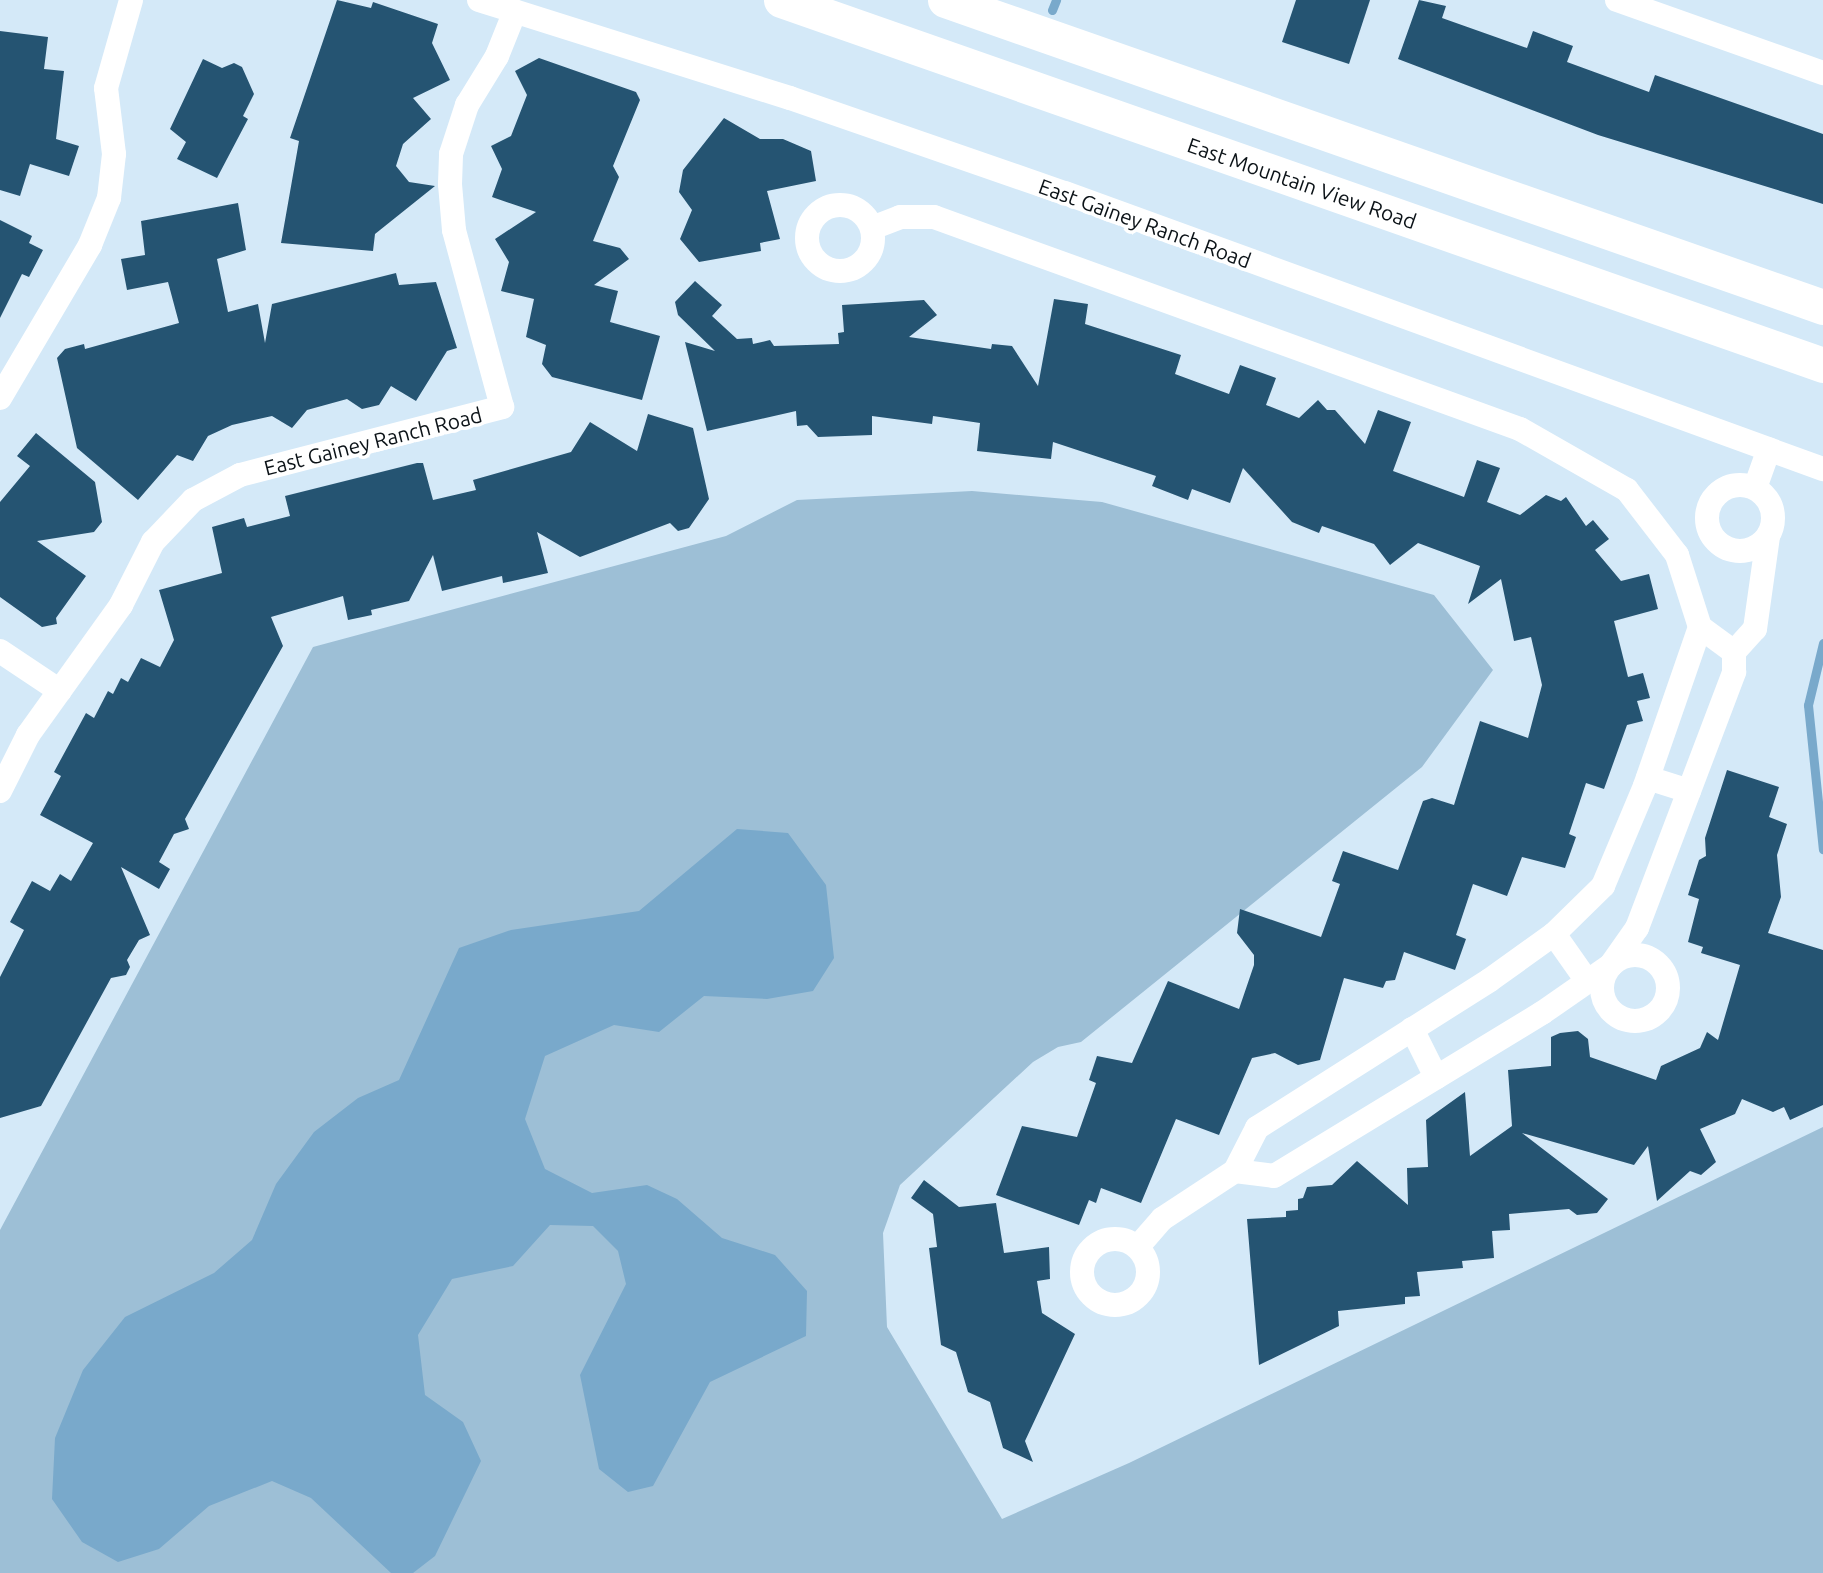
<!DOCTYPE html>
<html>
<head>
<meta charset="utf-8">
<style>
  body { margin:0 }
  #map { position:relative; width:1823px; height:1573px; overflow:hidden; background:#d4e9f8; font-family:Ubuntu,sans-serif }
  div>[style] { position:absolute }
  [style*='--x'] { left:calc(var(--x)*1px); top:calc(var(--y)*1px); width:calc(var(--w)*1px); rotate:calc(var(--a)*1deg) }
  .green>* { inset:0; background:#9dbfd6 }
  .water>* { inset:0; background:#79a9cb }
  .stream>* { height:9px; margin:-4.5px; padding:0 4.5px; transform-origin:4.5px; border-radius:4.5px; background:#79a9cb }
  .building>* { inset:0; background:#255472 }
  .street>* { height:24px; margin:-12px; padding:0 12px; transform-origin:12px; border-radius:12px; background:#fff }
  .street>.ring { margin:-12px; padding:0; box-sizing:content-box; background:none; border:24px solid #fff; border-radius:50% }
  .secondary>* { height:35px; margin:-17.5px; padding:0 17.5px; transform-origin:17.5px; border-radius:17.5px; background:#fff }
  span { translate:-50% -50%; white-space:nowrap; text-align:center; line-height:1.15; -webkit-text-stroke:7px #fff; paint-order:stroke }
  .street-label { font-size:21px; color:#0b1217 }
</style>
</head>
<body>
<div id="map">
  <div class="green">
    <div style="clip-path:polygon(972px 491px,1102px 502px,1434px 595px,1493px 670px,1422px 767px,1081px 1042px,1058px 1047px,1033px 1062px,900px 1185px,883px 1233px,887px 1327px,1002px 1519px,1129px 1463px,1823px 1127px,1823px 1573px,0 1573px,0 1230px,313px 647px,726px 536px,797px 500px)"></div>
  </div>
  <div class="water">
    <div style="clip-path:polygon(737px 829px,788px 833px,826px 885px,834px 958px,813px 991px,767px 999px,704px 996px,659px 1032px,614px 1025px,545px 1056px,525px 1119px,545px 1169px,592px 1193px,647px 1185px,677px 1199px,722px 1238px,775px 1255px,807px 1291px,806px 1336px,710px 1382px,653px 1486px,628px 1492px,599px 1469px,580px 1375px,626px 1284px,618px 1251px,593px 1226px,550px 1225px,513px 1266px,452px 1279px,418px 1335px,425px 1395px,463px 1422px,481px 1461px,435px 1556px,413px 1573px,391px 1573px,311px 1498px,272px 1481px,209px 1506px,159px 1549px,118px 1562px,82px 1542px,52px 1499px,55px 1438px,83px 1370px,125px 1317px,214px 1273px,252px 1240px,276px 1184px,314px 1132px,358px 1098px,399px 1080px,459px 948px,511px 930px,639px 911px)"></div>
  </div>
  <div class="stream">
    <div style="--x:1052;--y:10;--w:11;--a:-68"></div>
    <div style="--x:1823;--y:643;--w:64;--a:103.6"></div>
    <div style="--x:1808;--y:705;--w:145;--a:84.1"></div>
  </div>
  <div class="building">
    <div style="clip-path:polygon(337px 0,371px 8px,373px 2px,438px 24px,432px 43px,450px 80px,413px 98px,431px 119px,403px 144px,396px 166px,409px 182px,435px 186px,375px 234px,373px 251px,281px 243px,299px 141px,290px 138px)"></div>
    <div style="clip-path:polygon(1296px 0,1370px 0,1349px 64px,1282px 42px)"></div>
    <div style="clip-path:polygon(1419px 0,1446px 6px,1442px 18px,1527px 48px,1533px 31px,1573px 46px,1567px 62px,1649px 92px,1655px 75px,1823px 134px,1823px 204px,1598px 135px,1398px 59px)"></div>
    <div style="clip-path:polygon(0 31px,48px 37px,44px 69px,64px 71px,56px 139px,79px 146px,69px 176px,30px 164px,20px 196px,0 190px)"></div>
    <div style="clip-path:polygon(539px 58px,636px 92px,640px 100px,613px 166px,619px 177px,593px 241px,620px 248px,629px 259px,594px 285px,618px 291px,610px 322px,660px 336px,642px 400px,552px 377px,542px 364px,546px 345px,526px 337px,534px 299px,501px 291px,509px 262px,495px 239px,536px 212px,492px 197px,502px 169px,491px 146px,511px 136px,527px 95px,515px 71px)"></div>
    <div style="clip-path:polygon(203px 59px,222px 68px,234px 63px,242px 67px,254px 94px,243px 116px,248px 119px,217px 178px,177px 159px,186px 142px,170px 129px)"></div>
    <div style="clip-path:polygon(724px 118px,760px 139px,783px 139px,811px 151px,816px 181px,767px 191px,780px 239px,760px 243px,761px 251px,699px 262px,680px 239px,692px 210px,679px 192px,683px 170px)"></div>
    <div style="clip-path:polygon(238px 203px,246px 250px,217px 259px,228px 312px,258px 304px,265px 343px,272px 304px,396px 273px,399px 285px,436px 282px,457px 348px,447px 351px,416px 401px,391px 386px,379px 405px,362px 409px,347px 399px,307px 410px,292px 428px,272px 416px,232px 425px,208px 436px,193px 461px,177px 455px,138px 500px,77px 448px,57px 358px,65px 349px,84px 344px,85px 349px,179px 323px,168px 282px,127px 290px,121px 259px,145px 255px,141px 221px)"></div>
    <div style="clip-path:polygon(0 220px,32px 236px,29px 243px,43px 250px,29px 277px,22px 274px,0 318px)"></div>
    <div style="clip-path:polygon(695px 281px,722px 305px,712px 316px,737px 339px,752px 338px,753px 344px,770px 340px,774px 346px,839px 344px,838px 333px,844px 332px,842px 305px,924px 300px,937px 315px,909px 337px,991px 349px,992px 344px,1012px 346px,1038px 386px,1054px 299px,1088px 304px,1085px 324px,1181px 355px,1175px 374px,1229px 394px,1240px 365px,1276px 378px,1266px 405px,1299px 418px,1318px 400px,1327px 410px,1335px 410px,1365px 444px,1378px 410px,1411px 422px,1393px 471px,1464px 497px,1477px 460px,1500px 468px,1487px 502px,1520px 515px,1546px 495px,1561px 501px,1566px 497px,1586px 526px,1593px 520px,1609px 539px,1595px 550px,1621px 581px,1649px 574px,1658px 609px,1614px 621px,1628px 677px,1643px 673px,1650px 698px,1637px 701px,1643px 721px,1627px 725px,1604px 789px,1586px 783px,1569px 834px,1576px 837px,1565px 868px,1522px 857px,1507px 896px,1473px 884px,1456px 935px,1466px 939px,1455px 970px,1404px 952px,1395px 980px,1386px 981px,1383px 988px,1344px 978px,1320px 1060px,1298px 1065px,1275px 1053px,1252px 1058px,1219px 1135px,1176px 1119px,1141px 1203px,1101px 1188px,1096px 1203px,1089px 1200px,1079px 1225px,996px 1195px,1022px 1126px,1077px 1137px,1096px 1083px,1089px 1080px,1097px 1056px,1132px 1063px,1168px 981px,1239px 1009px,1254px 965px,1254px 955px,1237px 933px,1240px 909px,1321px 937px,1340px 884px,1332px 881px,1343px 851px,1398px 870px,1423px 801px,1432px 798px,1454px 805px,1480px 721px,1528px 738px,1542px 685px,1531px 637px,1514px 641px,1501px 579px,1468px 604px,1480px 566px,1418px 543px,1390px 565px,1374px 544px,1322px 526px,1319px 533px,1292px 522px,1243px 468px,1230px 503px,1192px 489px,1188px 500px,1152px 486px,1156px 476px,1053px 442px,1051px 459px,977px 451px,980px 423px,933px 416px,932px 424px,872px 416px,872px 435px,818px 437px,807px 425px,797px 426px,796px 411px,707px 431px,685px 342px,715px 351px,678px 315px,675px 302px)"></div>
    <div style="clip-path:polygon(648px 414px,693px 428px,709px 499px,689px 528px,678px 531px,670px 523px,580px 557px,537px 532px,548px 573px,503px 583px,502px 576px,442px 591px,433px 555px,409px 601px,371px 610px,372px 615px,348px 620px,343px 596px,271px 617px,283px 646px,185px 819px,189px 829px,174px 834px,159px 862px,170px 869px,159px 889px,121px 867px,150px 935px,139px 940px,127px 960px,130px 967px,126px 975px,111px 978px,41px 1106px,0 1118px,0 977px,24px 930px,10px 922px,32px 881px,50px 891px,60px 874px,71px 881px,93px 843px,40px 815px,61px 776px,54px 772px,86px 713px,94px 718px,108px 691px,113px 694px,121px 678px,128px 682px,141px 658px,160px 667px,174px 640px,159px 590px,222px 573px,212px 527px,244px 518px,247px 527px,290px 516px,285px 496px,417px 463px,423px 463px,433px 500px,476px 490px,473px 480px,571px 452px,590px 422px,637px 451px)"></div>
    <div style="clip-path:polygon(36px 433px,95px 482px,102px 522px,94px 532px,37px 541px,86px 576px,56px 618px,57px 624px,42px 627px,0 597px,0 502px,30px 466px,17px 456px)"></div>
    <div style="clip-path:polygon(1727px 770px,1779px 787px,1769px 817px,1787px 824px,1777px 855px,1781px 897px,1768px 933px,1823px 950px,1823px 1105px,1790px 1120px,1784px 1107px,1773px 1112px,1742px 1099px,1735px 1114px,1700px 1129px,1716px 1162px,1701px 1175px,1690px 1171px,1657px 1201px,1648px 1146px,1634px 1165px,1522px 1133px,1608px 1199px,1597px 1213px,1577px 1215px,1569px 1209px,1509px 1214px,1510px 1230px,1492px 1231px,1494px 1258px,1462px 1261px,1463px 1268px,1417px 1272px,1420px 1296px,1405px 1297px,1405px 1304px,1338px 1311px,1339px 1326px,1259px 1365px,1247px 1219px,1286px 1217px,1286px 1211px,1298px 1210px,1298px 1199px,1303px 1198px,1307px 1187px,1332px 1185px,1357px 1161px,1408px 1205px,1407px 1168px,1428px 1167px,1426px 1120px,1465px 1092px,1470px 1156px,1512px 1126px,1508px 1070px,1551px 1066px,1551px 1037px,1560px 1033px,1578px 1031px,1588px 1039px,1590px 1057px,1656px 1080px,1661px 1066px,1700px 1048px,1707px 1032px,1718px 1040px,1740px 965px,1701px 953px,1703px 947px,1688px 942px,1699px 899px,1688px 895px,1699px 860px,1706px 856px,1705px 838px)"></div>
    <div style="clip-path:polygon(924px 1180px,959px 1207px,996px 1203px,1004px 1253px,1049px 1247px,1050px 1279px,1037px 1281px,1042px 1313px,1075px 1334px,1025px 1441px,1033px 1462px,1003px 1448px,990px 1402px,968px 1392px,956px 1352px,941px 1345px,929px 1248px,937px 1247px,933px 1214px,911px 1198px)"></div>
  </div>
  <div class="street">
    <div style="--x:479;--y:0;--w:326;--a:17.5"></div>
    <div style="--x:790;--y:98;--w:291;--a:19.1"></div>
    <div style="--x:1065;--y:193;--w:807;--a:20.01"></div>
    <div style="--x:1617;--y:0;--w:219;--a:19.5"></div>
    <div class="ring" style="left:807px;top:205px;width:42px;height:42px"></div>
    <div style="--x:872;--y:228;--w:30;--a:-21"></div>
    <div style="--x:900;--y:217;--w:34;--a:0"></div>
    <div style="--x:934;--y:217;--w:623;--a:19.89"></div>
    <div style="--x:1520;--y:429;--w:123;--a:29.7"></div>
    <div style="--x:1627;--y:490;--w:82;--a:52.4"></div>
    <div style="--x:1677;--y:555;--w:76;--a:72.3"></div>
    <div style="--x:1700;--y:627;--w:168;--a:109.1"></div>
    <div style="--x:1645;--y:786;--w:108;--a:112.8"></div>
    <div style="--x:1603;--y:886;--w:69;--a:135.6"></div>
    <div style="--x:1554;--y:934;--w:79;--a:144.3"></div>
    <div style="--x:1490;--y:980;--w:276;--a:147.6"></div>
    <div style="--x:1257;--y:1128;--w:48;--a:117.1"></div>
    <div style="--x:1235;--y:1171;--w:87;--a:146.7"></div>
    <div style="--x:1162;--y:1219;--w:37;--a:131"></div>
    <div style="--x:0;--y:398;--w:178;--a:-59.5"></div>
    <div style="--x:90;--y:245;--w:51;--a:-68"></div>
    <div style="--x:109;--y:198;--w:44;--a:-83.5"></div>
    <div style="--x:114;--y:154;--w:66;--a:-96.9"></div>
    <div style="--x:106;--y:88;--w:91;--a:-74.1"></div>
    <div class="ring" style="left:1707px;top:485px;width:42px;height:42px"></div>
    <div style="--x:1755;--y:488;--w:41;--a:-70.3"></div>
    <div style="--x:0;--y:651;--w:72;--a:33.7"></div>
    <div style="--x:1734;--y:652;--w:31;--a:-48"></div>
    <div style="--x:1755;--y:629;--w:94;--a:-82"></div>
    <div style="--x:1648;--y:778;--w:43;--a:17.6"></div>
    <div style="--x:0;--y:791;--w:63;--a:-63.4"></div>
    <div style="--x:28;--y:735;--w:160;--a:-54.4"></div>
    <div style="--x:121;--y:605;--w:71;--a:-63.1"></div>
    <div style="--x:153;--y:542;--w:58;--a:-46.4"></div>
    <div style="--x:193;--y:500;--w:53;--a:-28"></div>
    <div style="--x:240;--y:475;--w:271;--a:-14.5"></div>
    <div style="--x:502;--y:407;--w:183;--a:-105.2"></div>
    <div style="--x:454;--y:230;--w:46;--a:-95"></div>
    <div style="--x:450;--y:184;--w:30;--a:-88"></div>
    <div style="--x:451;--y:154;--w:52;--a:-71.9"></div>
    <div style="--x:467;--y:105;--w:57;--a:-58.5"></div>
    <div style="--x:497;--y:56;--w:48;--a:-68.2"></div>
    <div style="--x:1554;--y:934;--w:57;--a:54.9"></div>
    <div class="ring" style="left:1602px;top:955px;width:42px;height:42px"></div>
    <div style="--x:1412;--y:1029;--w:54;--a:63.4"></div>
    <div style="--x:1235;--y:1171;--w:39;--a:7"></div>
    <div style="--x:1274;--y:1176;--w:314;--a:-31.3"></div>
    <div style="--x:1542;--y:1013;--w:84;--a:-34.8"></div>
    <div style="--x:1611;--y:965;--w:45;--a:-54.9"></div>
    <div style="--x:1637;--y:928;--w:274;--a:-69.2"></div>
    <div style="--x:1734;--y:672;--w:20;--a:-90"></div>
    <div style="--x:1734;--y:652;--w:42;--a:-143.7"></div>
    <div class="ring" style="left:1082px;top:1239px;width:42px;height:42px"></div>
  </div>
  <div class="secondary">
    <div style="--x:781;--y:0;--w:1104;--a:19.3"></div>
    <div style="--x:945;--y:0;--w:930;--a:19.27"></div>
  </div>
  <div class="street-label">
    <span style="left:1302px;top:183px;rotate:19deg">East Mountain View Road</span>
    <span style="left:1145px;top:223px;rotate:20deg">East Gainey Ranch Road</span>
    <span style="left:373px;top:441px;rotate:-14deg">East Gainey Ranch Road</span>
  </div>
</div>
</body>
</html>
